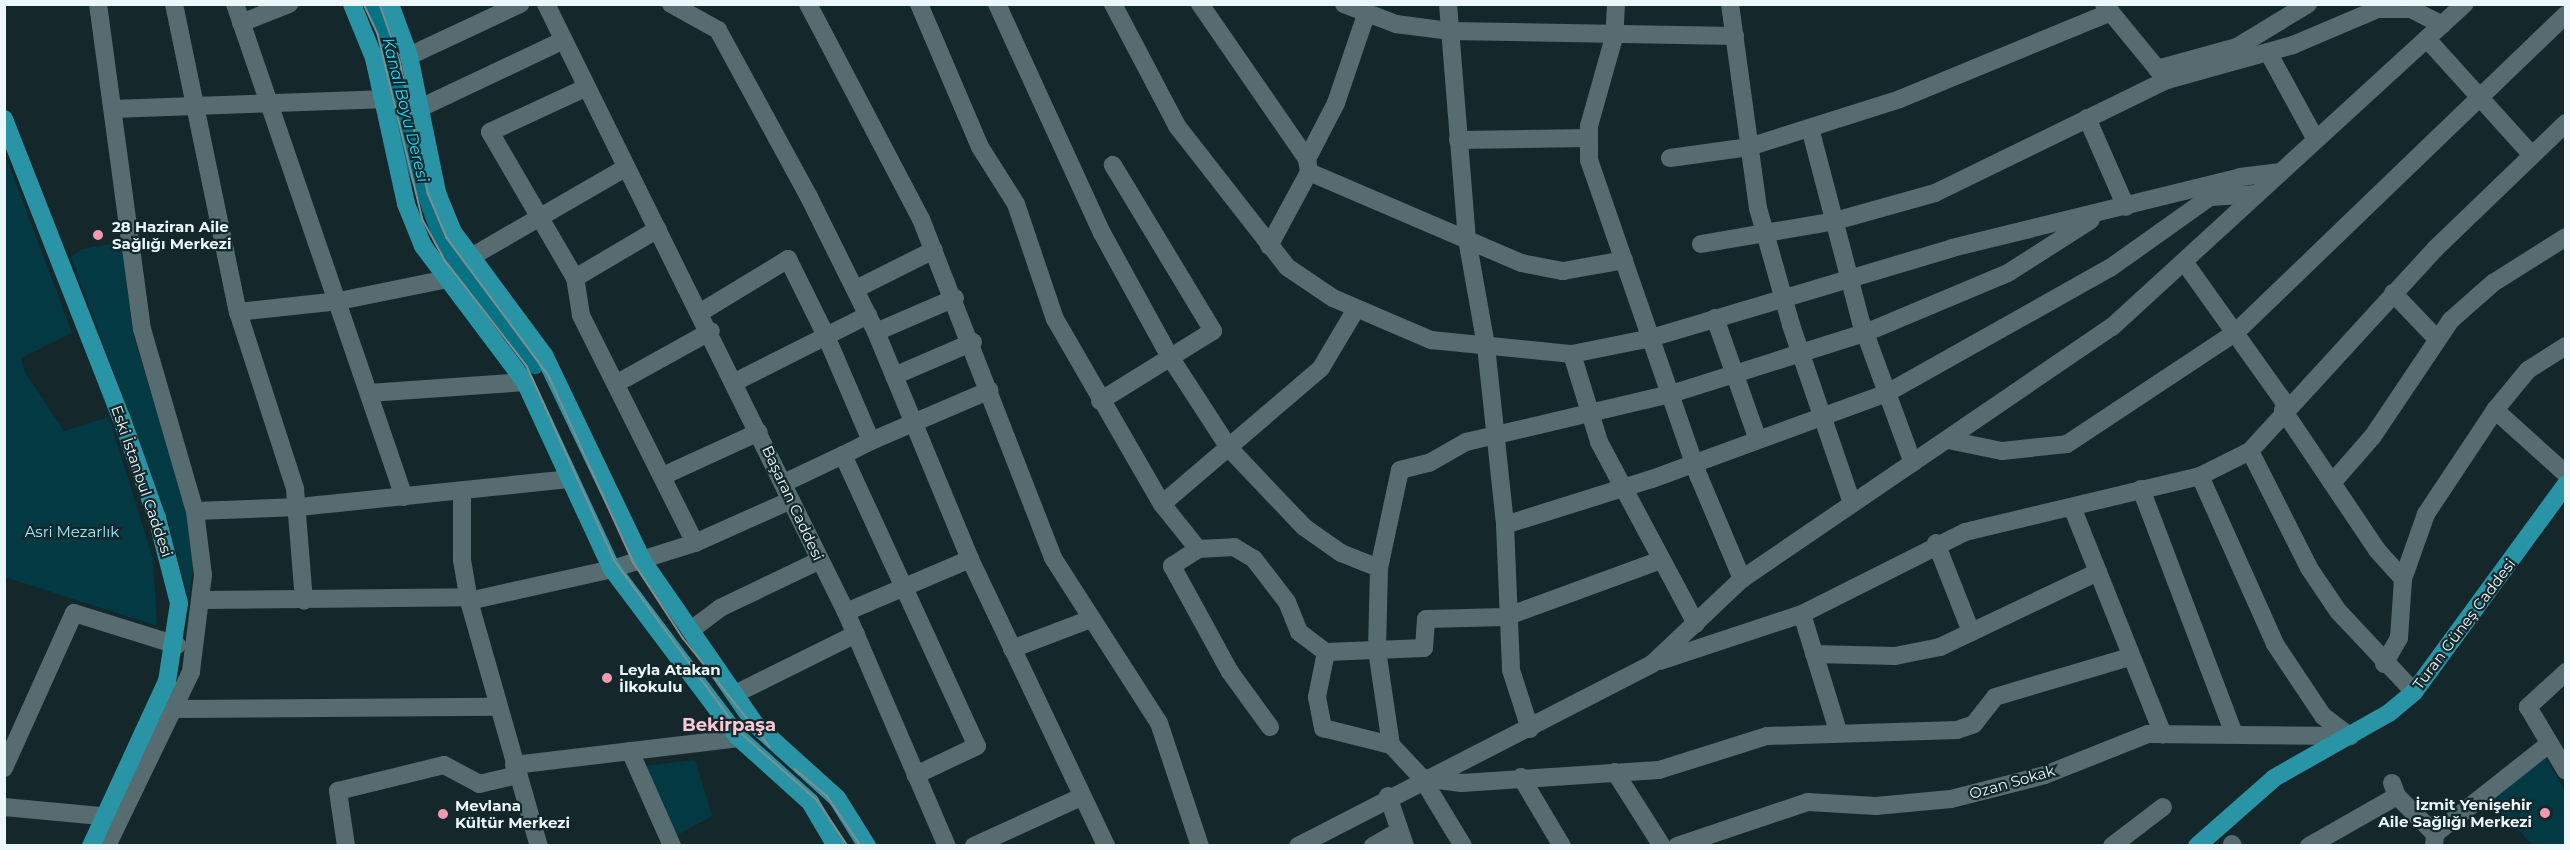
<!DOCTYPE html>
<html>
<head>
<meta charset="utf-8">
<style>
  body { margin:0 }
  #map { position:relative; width:2570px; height:850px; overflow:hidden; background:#14282c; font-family:Montserrat,sans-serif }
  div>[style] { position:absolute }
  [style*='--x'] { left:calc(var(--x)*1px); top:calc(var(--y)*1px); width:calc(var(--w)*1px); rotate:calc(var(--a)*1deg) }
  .green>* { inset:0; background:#033943 }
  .canal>* { height:16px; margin:-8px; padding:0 8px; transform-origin:8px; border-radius:8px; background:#067384 }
  .minor>* { height:18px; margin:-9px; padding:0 9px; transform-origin:9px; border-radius:9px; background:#566c71 }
  .major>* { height:18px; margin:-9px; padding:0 9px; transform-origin:9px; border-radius:9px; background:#2994a5 }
  .tram>* { height:1.5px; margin:-0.75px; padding:0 0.75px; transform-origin:0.75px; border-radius:0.75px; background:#7e8e91 }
  .dots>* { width:16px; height:16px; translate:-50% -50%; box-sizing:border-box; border:3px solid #14282c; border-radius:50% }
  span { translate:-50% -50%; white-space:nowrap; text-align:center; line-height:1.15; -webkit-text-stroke:4.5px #14282c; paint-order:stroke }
  .poi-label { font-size:15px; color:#ebf7fa; font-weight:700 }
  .left { translate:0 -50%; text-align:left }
  .right { translate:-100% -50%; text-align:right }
  .street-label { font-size:15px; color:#ebf7fa }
  .park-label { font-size:15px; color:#99ecfe }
  .water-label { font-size:16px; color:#22ddfc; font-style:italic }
  .quarter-label { font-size:18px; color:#fbc8d4; font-weight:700 }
  .frame { position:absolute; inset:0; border:6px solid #ebf7fa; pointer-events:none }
</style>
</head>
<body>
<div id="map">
  <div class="green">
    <div style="clip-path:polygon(5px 154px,72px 333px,21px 358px,25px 372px,64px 431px,109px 417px,153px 559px,157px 626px,5px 577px)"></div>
    <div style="clip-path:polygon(122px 242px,133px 334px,186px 507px,193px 565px,189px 600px,168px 520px,71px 257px,82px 249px)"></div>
    <div style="clip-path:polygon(2546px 758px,2565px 791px,2565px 845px,2533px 845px,2490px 801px)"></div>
    <div style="clip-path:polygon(695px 760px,712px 816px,677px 835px,645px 766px)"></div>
  </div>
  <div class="canal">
    <div style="--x:372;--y:4;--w:29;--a:63"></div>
    <div style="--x:385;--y:30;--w:137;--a:77.8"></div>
    <div style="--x:414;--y:164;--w:82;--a:70"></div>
    <div style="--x:442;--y:241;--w:156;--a:53.4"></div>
  </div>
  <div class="minor">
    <div style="--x:98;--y:4;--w:328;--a:82.3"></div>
    <div style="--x:142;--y:329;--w:190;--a:73.8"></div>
    <div style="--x:195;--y:511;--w:64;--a:82.9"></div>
    <div style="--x:203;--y:575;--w:98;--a:97.1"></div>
    <div style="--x:191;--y:672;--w:193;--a:115.8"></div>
    <div style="--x:174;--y:4;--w:315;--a:78.3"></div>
    <div style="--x:238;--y:312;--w:186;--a:72.1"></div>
    <div style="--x:295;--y:489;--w:112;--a:85.4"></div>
    <div style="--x:235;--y:4;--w:521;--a:71.08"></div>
    <div style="--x:546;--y:4;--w:678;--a:63.74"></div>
    <div style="--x:846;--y:612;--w:255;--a:66.7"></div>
    <div style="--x:671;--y:4;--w:54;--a:29"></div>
    <div style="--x:718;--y:30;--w:190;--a:61.4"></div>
    <div style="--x:809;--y:197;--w:151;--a:63.6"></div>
    <div style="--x:876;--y:332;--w:246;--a:67.5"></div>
    <div style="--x:970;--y:559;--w:318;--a:64.6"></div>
    <div style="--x:808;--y:4;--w:243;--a:62.3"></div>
    <div style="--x:921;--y:219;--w:364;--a:68.7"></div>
    <div style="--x:1053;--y:558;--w:196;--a:57.3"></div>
    <div style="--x:1159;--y:723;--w:130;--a:71.6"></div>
    <div style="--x:919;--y:4;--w:155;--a:66.9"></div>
    <div style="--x:980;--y:147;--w:67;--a:57.7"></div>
    <div style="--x:1016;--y:204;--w:121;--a:71.3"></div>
    <div style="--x:1055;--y:319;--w:214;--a:60"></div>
    <div style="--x:1162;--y:504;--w:58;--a:51.3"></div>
    <div style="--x:997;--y:4;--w:252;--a:65.4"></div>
    <div style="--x:1102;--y:233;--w:141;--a:61.3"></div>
    <div style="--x:1170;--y:357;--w:108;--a:57"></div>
    <div style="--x:1229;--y:448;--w:109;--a:46.5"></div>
    <div style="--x:1304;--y:527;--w:45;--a:35.1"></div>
    <div style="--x:1341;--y:553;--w:41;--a:21.5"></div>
    <div style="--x:1113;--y:4;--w:138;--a:62.3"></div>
    <div style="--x:1177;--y:126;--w:179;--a:52"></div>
    <div style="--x:1287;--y:267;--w:55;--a:34"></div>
    <div style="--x:1333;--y:298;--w:107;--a:23.2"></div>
    <div style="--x:1431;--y:340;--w:142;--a:5.7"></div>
    <div style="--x:1572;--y:354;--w:81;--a:-11.4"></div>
    <div style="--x:1651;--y:338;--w:314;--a:-16.6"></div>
    <div style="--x:1952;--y:248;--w:297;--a:-13.8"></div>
    <div style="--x:2240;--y:177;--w:41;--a:-7"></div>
    <div style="--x:1200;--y:4;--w:188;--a:55.4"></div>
    <div style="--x:1307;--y:159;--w:13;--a:81"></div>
    <div style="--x:1309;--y:172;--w:84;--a:118.4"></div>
    <div style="--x:1344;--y:4;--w:56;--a:21"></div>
    <div style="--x:1396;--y:24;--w:53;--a:7.5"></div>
    <div style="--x:1449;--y:31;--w:286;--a:1"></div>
    <div style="--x:1448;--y:4;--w:236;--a:85.4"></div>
    <div style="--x:1467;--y:239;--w:109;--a:79.9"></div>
    <div style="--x:1486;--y:346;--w:180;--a:83.9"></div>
    <div style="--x:1505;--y:525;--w:145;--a:87.6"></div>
    <div style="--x:1511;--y:670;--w:62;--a:72.1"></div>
    <div style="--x:1616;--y:4;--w:33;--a:93"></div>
    <div style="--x:1614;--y:37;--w:92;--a:105.7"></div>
    <div style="--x:1589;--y:126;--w:34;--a:90"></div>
    <div style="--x:1589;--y:160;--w:336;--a:70.9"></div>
    <div style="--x:1699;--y:477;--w:111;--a:67.1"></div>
    <div style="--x:1730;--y:4;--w:206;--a:82.2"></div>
    <div style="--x:1758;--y:208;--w:122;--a:74.2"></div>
    <div style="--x:1791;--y:325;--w:188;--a:71.1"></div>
    <div style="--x:2104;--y:4;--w:94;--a:50.6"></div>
    <div style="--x:241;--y:23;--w:52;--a:-21.6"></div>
    <div style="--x:2427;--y:39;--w:154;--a:47.9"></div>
    <div style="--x:2268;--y:52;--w:100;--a:61.4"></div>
    <div style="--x:409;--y:56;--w:123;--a:-25.1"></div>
    <div style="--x:2157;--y:69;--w:83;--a:-15.4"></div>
    <div style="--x:2237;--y:47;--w:83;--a:-31.2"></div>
    <div style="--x:113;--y:109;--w:269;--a:-2.1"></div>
    <div style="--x:418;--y:109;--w:161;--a:-25.3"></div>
    <div style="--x:2087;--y:118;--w:97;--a:66.3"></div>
    <div style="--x:1810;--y:128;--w:201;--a:75.3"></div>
    <div style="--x:1861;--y:322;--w:150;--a:69.8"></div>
    <div style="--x:1458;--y:140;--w:131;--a:-0.9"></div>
    <div style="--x:1670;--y:158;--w:80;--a:-7.9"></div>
    <div style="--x:1749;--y:147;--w:158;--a:-17.6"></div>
    <div style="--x:1900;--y:99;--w:228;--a:-22.4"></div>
    <div style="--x:1307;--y:159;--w:63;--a:-62.6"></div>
    <div style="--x:1336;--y:103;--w:93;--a:-71.2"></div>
    <div style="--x:1309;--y:172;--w:231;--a:23.2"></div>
    <div style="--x:1521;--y:263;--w:43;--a:10.8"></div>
    <div style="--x:1563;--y:271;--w:62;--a:-10.2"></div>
    <div style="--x:1701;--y:244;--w:136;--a:-9.7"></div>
    <div style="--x:1835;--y:221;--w:104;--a:-15.6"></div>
    <div style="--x:1935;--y:193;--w:258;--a:-26"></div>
    <div style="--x:2167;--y:80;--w:131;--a:-15.5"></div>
    <div style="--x:2293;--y:45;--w:92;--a:-23"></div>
    <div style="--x:2378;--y:9;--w:33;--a:0"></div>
    <div style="--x:2411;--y:9;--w:35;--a:27"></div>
    <div style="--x:471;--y:257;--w:178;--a:-30"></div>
    <div style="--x:2185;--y:263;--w:176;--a:54.5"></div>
    <div style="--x:575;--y:278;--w:96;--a:-30.6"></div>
    <div style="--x:856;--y:289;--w:87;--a:-26.6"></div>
    <div style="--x:2393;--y:293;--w:62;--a:46.3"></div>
    <div style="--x:238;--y:312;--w:102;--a:-6.2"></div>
    <div style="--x:339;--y:301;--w:110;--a:-11.5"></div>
    <div style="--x:701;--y:312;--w:102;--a:-31.3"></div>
    <div style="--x:788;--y:259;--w:86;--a:63.7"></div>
    <div style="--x:826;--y:336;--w:114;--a:66.8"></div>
    <div style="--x:871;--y:441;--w:31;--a:153"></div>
    <div style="--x:843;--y:455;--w:320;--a:65.3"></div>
    <div style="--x:977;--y:746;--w:68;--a:154.6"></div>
    <div style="--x:1715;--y:318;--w:129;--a:70.6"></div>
    <div style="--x:876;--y:332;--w:86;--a:-23.3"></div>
    <div style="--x:1572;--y:354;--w:92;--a:72.9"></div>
    <div style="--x:1599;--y:442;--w:206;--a:61.9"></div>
    <div style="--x:894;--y:376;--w:86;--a:-23.3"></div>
    <div style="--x:619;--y:382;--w:105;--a:-29"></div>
    <div style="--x:735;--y:382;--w:149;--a:-26.7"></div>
    <div style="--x:369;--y:393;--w:156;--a:-4"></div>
    <div style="--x:1100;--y:401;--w:133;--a:-31.8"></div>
    <div style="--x:1213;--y:331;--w:194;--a:-121.1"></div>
    <div style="--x:2283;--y:410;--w:169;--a:56.1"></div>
    <div style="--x:2377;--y:550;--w:39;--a:48"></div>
    <div style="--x:2403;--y:579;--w:69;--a:-70.5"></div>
    <div style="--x:2426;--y:514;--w:125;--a:-56.4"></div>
    <div style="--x:2495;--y:410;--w:52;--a:-50.5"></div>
    <div style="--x:2528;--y:370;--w:45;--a:-32.3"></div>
    <div style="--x:2495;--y:410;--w:96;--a:42"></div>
    <div style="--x:1948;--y:440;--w:55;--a:11.5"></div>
    <div style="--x:2002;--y:451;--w:65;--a:-6.1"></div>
    <div style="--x:2067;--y:444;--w:201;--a:-33.5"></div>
    <div style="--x:2235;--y:333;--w:459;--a:-43.9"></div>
    <div style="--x:871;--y:441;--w:129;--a:-23.2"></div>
    <div style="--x:2250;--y:451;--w:131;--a:63.2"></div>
    <div style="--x:2309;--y:568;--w:52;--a:56"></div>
    <div style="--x:2338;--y:611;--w:111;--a:46.8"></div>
    <div style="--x:665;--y:475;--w:103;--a:-24.6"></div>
    <div style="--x:2200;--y:476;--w:184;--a:65.9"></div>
    <div style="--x:2275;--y:644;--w:87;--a:56.3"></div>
    <div style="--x:2323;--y:716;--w:34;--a:37"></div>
    <div style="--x:784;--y:483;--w:65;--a:-25.4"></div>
    <div style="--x:2332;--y:483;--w:62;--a:-48.9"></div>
    <div style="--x:2373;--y:436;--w:140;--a:-56.1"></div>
    <div style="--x:2451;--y:320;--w:56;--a:-41.4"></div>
    <div style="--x:2493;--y:283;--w:86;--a:-32.2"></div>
    <div style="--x:2141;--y:489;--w:259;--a:69.2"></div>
    <div style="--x:462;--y:493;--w:67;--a:90"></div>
    <div style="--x:462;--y:560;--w:42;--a:80.3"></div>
    <div style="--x:469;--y:601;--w:255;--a:74.1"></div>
    <div style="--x:1162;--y:504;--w:209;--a:-40.5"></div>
    <div style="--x:1321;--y:368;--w:69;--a:-59.3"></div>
    <div style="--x:2072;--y:507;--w:245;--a:68.2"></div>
    <div style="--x:195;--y:511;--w:104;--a:-2.2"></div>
    <div style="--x:299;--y:507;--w:271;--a:-5.9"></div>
    <div style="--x:1505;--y:525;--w:154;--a:-17.4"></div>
    <div style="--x:1652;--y:479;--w:250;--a:-20.1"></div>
    <div style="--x:1887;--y:393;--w:256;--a:-29.3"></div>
    <div style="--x:2110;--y:268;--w:123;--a:-35.4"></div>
    <div style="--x:2210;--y:197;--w:47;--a:-3.7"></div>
    <div style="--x:695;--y:543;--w:105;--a:-24.1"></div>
    <div style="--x:1936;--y:543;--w:96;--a:68.5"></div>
    <div style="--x:203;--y:600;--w:265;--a:-0.6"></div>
    <div style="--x:469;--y:601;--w:147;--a:-12.6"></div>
    <div style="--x:612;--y:569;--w:87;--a:-17.4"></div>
    <div style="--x:695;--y:543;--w:255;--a:-116.6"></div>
    <div style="--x:581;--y:315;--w:37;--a:-99"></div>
    <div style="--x:575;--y:278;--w:169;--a:-120.2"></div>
    <div style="--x:490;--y:132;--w:105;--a:-24.9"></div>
    <div style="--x:846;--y:612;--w:135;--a:-23.1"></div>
    <div style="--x:1802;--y:614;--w:122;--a:72.9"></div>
    <div style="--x:691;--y:630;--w:36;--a:-37"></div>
    <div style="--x:720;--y:608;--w:111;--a:-25.6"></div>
    <div style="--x:1012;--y:649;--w:81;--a:-20.9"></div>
    <div style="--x:1326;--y:652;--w:46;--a:101.3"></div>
    <div style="--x:1317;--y:697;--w:32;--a:79"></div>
    <div style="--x:1323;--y:728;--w:70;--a:14"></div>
    <div style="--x:1814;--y:654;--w:81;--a:1.4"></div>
    <div style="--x:1895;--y:656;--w:46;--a:-11.3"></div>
    <div style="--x:1940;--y:647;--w:175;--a:-25.4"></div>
    <div style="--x:1660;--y:661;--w:150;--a:-18.3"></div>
    <div style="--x:1802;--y:614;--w:182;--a:-26.7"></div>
    <div style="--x:1965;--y:532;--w:242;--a:-13.4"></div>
    <div style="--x:2200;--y:476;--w:56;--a:-26.6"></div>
    <div style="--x:2250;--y:451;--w:274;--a:-47.5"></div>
    <div style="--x:2435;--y:249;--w:182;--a:-43.9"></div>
    <div style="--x:2384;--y:664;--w:30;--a:-60"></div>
    <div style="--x:2399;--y:638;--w:59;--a:-86.1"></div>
    <div style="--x:2566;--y:672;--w:52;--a:137.4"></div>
    <div style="--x:2528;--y:707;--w:74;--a:59.3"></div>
    <div style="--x:735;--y:694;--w:135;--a:-26.4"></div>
    <div style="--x:176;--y:709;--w:322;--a:-0.4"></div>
    <div style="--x:1270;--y:727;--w:68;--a:-126"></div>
    <div style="--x:1230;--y:672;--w:121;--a:-118.7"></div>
    <div style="--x:1172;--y:566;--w:31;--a:-33"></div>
    <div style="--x:1198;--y:549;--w:36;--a:-3"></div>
    <div style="--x:1234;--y:547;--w:23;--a:31"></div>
    <div style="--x:1254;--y:559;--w:54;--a:52.5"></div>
    <div style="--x:1287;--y:602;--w:32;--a:68"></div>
    <div style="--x:1299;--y:632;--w:34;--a:37"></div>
    <div style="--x:1326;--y:652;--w:98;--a:-2.3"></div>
    <div style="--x:1424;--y:648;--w:29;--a:-86"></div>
    <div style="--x:1426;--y:619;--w:79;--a:-1.5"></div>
    <div style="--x:1505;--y:617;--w:166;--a:-20.1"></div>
    <div style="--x:630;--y:751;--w:104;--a:66.1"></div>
    <div style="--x:514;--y:765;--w:227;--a:-6.8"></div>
    <div style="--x:4;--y:768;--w:170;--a:-65.7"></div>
    <div style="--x:74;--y:613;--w:108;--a:17.3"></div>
    <div style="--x:1615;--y:772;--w:88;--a:57.6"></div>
    <div style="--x:1521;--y:777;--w:80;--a:59.3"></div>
    <div style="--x:1422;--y:778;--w:40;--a:7.1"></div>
    <div style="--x:1462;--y:783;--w:197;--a:-3.8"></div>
    <div style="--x:1659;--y:770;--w:113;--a:-17.5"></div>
    <div style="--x:1767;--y:736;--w:190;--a:-1.8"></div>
    <div style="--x:1957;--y:730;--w:18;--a:-19"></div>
    <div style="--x:1974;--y:724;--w:34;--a:-52"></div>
    <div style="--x:1995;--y:697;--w:140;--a:-16.6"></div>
    <div style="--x:2392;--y:783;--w:14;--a:69"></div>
    <div style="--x:2397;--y:796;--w:54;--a:45"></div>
    <div style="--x:1388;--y:796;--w:53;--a:71.2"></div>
    <div style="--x:4;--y:807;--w:97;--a:5.3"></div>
    <div style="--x:2232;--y:844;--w:2;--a:63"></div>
    <div style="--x:346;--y:846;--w:56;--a:-98.3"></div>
    <div style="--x:338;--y:791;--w:109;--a:-13.8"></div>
    <div style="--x:444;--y:765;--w:40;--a:28"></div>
    <div style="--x:479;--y:784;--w:39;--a:-13"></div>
    <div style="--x:974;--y:846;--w:118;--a:-24.6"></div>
    <div style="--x:1298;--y:846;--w:398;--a:-27.2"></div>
    <div style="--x:1652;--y:664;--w:124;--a:-43.4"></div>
    <div style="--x:1742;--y:579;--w:448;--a:-34.3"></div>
    <div style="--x:2112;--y:327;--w:478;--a:-42.5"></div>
    <div style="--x:1373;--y:846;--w:30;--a:-30"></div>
    <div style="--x:1463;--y:846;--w:79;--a:-121.1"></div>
    <div style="--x:1422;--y:778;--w:45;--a:-133.2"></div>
    <div style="--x:1391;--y:745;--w:96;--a:-98.4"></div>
    <div style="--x:1377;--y:650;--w:82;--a:-88.6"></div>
    <div style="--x:1379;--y:568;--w:100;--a:-77.9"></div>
    <div style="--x:1400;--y:470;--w:30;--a:-14"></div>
    <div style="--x:1429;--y:463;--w:43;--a:-29.6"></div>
    <div style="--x:1466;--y:442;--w:211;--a:-13.2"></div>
    <div style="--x:1671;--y:394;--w:203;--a:-17.5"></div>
    <div style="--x:1865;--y:333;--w:155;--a:-22.8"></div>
    <div style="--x:2008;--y:273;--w:98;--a:-32.6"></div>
    <div style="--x:1677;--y:846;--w:138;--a:-18.6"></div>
    <div style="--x:1808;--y:802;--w:68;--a:3.4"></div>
    <div style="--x:1876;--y:806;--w:75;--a:-5.3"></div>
    <div style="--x:1951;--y:799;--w:97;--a:-14.3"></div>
    <div style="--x:2045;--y:775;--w:111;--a:-21.7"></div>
    <div style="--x:2148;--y:734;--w:202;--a:0.6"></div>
    <div style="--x:2112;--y:846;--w:64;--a:-37.4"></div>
    <div style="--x:2309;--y:846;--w:101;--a:-29.6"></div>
    <div style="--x:2434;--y:846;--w:12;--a:-85"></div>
    <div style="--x:2435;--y:834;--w:145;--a:-38.3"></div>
  </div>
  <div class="major">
    <div style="--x:352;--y:4;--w:58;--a:67.8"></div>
    <div style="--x:374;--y:58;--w:149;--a:77.6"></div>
    <div style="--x:406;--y:204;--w:45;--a:68"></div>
    <div style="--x:423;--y:246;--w:170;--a:53.1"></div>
    <div style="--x:525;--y:382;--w:206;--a:65.1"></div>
    <div style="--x:612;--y:569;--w:211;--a:53.1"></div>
    <div style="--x:739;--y:738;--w:96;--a:42"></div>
    <div style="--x:810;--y:802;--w:51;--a:59.4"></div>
    <div style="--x:390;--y:4;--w:55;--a:69.9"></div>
    <div style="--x:409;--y:56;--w:140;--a:78.4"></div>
    <div style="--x:437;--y:193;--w:42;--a:67.7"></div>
    <div style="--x:453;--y:232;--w:153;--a:53.5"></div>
    <div style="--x:544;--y:355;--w:227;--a:64.4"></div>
    <div style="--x:642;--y:560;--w:199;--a:55.4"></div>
    <div style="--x:755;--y:724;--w:110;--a:42.1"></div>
    <div style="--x:837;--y:798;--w:57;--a:58"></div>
    <div style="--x:4;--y:119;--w:320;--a:68.6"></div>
    <div style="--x:121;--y:417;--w:107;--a:70.4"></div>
    <div style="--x:157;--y:518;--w:88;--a:75.5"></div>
    <div style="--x:179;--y:603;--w:79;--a:98.7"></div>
    <div style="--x:167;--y:681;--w:182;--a:114.7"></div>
    <div style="--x:2197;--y:846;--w:103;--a:-41.4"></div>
    <div style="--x:2274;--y:778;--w:132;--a:-29.5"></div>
    <div style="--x:2389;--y:713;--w:33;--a:-40"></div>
    <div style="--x:2414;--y:692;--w:258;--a:-53.8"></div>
  </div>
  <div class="tram">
    <div style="--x:364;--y:4;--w:33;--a:65"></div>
    <div style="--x:378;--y:34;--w:191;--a:76.4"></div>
    <div style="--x:423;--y:220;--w:46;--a:61.2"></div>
    <div style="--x:445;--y:260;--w:134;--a:52.3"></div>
    <div style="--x:527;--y:366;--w:214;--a:65.7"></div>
    <div style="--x:615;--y:561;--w:213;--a:53.8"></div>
    <div style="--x:741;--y:733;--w:103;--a:41.4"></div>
    <div style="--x:818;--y:801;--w:54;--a:56.3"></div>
    <div style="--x:380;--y:4;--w:60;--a:70.7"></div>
    <div style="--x:400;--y:61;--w:135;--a:78"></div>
    <div style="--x:428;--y:193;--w:49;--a:67.1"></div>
    <div style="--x:447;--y:238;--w:172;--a:53.5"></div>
    <div style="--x:549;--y:376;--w:205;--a:65.6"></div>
    <div style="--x:634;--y:563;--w:90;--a:56.8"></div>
    <div style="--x:683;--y:638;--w:139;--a:51.4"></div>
    <div style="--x:795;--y:769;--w:42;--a:40.2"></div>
    <div style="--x:827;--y:796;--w:60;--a:55.8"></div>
  </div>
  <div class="dots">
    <div style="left:98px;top:235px;background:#f19ab1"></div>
    <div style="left:607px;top:678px;background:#f19ab1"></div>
    <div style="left:2545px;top:813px;background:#f19ab1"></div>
    <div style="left:443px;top:814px;background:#f19ab1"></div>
  </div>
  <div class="poi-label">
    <span class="left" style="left:112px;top:235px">28 Haziran Aile<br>Sağlığı Merkezi</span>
    <span class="left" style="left:619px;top:678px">Leyla Atakan<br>İlkokulu</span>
    <span class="right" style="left:2532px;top:813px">İzmit Yenişehir<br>Aile Sağlığı Merkezi</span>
    <span class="left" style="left:455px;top:814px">Mevlana<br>Kültür Merkezi</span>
  </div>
  <div class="street-label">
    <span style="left:142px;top:481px;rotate:71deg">Eski İstanbul Caddesi</span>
    <span style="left:793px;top:503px;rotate:65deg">Başaran Caddesi</span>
    <span style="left:2464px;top:624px;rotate:-53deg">Turan Güneş Caddesi</span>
    <span style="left:2012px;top:782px;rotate:-16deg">Ozan Sokak</span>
  </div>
  <div class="park-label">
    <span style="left:72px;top:532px">Asri Mezarlık</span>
  </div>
  <div class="water-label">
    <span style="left:405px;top:110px;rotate:76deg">Kanal Boyu Deresi</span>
  </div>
  <div class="quarter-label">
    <span style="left:729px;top:725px">Bekirpaşa</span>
  </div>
  <div class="frame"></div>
</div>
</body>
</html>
